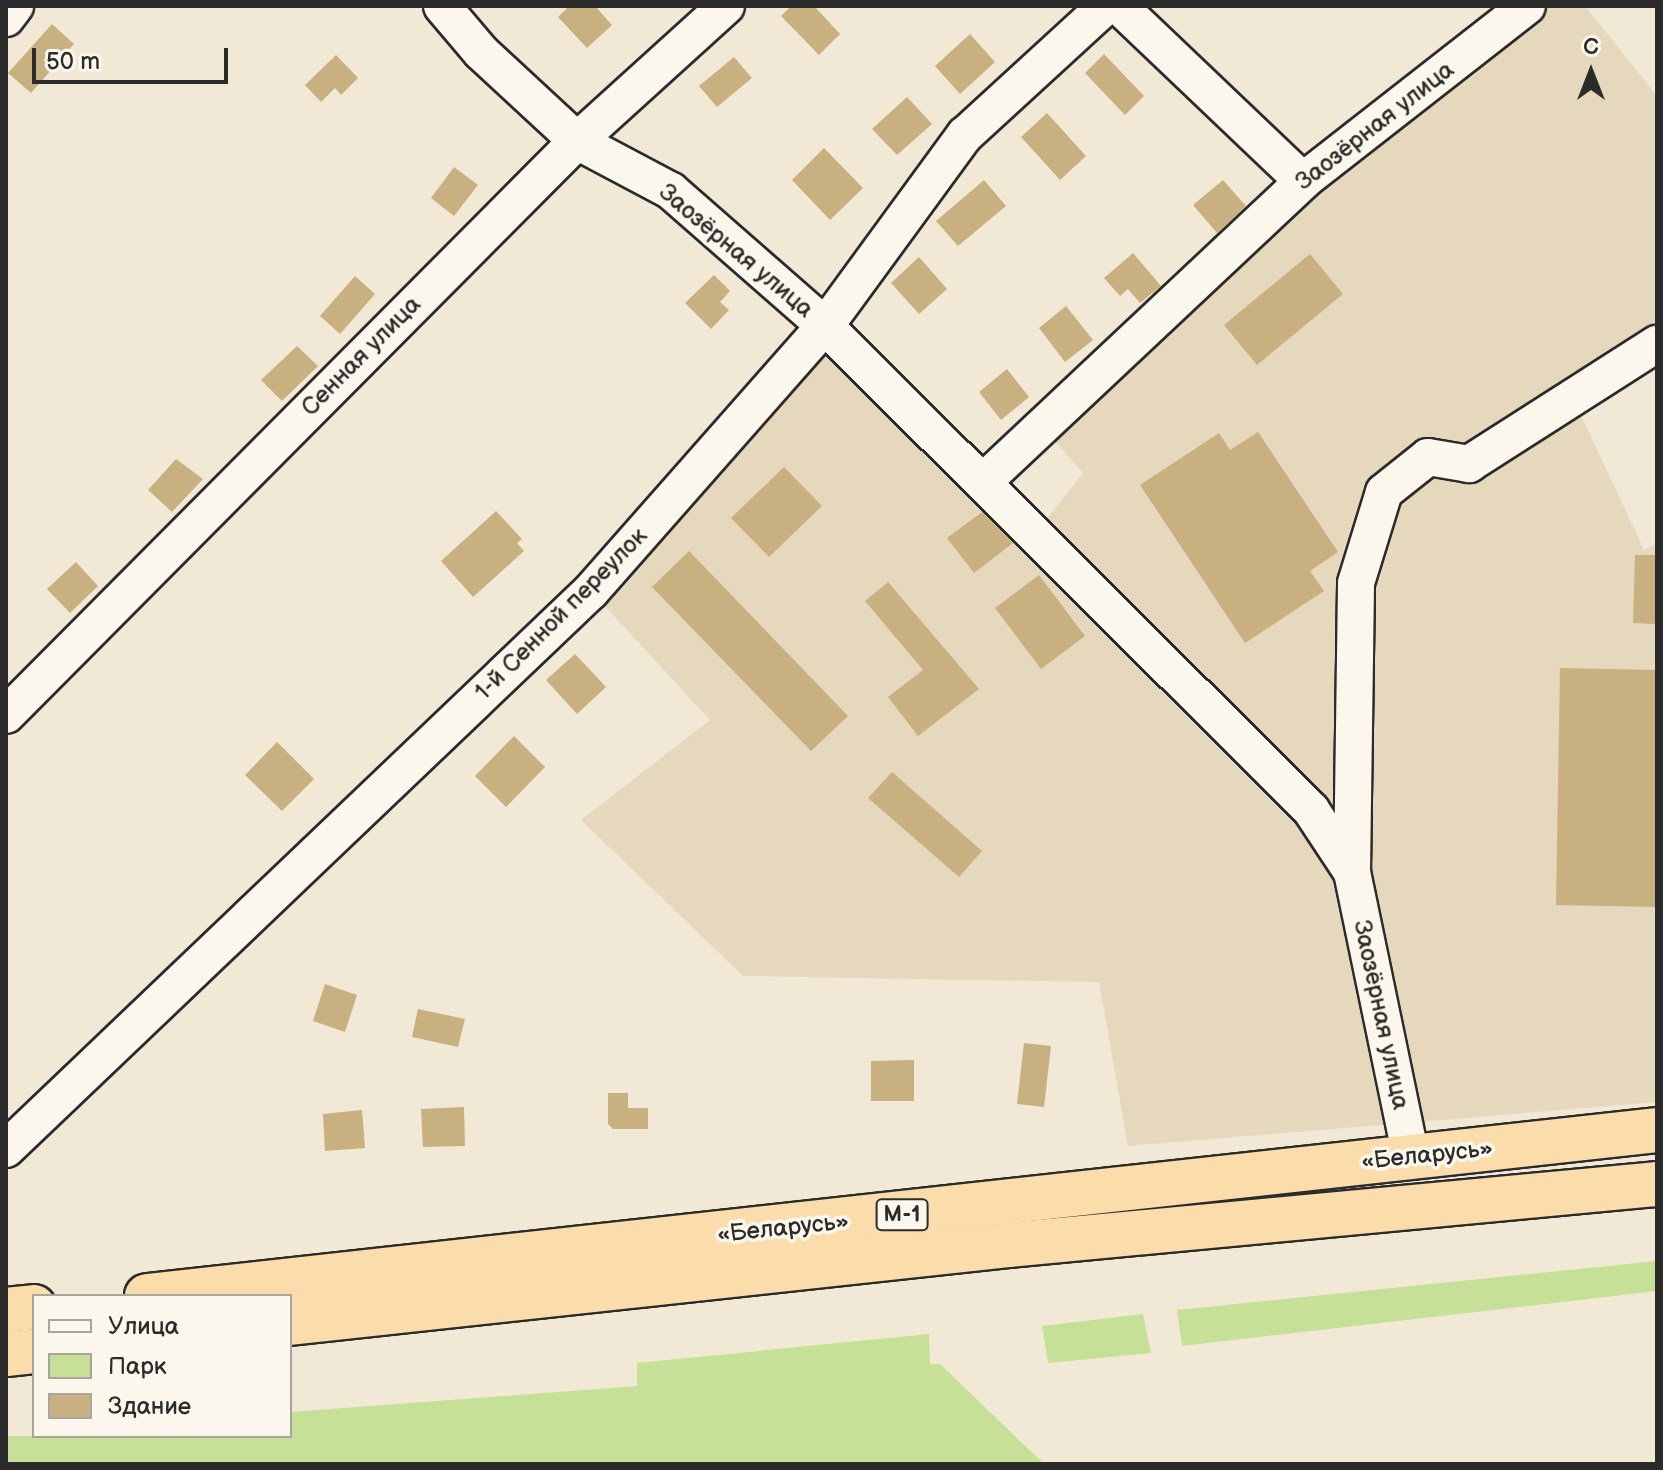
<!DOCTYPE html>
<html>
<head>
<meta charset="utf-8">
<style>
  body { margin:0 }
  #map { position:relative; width:1663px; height:1470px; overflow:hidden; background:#f1e9d6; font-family:"Balsamiq Sans",sans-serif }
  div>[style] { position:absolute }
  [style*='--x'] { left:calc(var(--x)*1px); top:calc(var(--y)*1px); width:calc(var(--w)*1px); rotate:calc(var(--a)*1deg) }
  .built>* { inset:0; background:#e5d8bc }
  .green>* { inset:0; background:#c7e097 }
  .building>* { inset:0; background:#c9b080 }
  .roads { filter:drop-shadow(2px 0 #2b2b2b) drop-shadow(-2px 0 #2b2b2b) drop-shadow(0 2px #2b2b2b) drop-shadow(0 -2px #2b2b2b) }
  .minor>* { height:36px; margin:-18px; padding:0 18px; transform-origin:18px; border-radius:18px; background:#fbf7ec }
  .highway>* { height:44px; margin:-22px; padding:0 22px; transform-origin:22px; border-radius:22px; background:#fbddab }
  span { translate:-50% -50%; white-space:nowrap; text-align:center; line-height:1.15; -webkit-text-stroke:7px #fbf7ec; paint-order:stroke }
  .shield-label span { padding:2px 6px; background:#fbf7ec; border:2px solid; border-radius:6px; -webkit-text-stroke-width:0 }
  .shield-label { font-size:22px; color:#2b2b2b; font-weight:700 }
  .street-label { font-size:24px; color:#2b2b2b }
  .frame { position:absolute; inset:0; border:8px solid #2b2b2b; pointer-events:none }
  .legend { position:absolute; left:32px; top:1294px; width:260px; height:144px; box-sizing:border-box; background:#fbf7ec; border:2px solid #a8a59f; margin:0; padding:10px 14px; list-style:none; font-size:24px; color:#2b2b2b }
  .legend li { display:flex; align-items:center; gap:16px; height:40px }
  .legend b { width:40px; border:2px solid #a8a59f }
  .north { position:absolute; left:1551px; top:32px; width:80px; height:80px; -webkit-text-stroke:6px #fbf7ec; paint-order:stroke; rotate:0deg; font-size:22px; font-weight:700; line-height:32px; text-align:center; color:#2b2b2b }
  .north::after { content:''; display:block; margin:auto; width:28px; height:36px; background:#2b2b2b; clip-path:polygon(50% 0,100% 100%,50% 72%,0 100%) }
  .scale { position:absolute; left:32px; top:48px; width:196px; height:36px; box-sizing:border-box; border:4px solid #2b2b2b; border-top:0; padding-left:10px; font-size:24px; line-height:28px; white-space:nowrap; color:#2b2b2b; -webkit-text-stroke:6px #fbf7ec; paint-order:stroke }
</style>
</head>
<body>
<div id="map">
  <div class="built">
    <div style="clip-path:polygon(1543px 6px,1585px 6px,1657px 96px,1657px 344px,1573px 398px,1644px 550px,1657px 543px,1657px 1102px,1128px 1146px,1099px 982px,743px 976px,581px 820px,710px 720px,591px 591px,825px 326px,1035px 534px,1083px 473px,1042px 427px)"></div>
  </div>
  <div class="green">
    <div style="clip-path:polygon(1657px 1261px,1657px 1291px,1182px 1346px,1177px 1310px)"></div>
    <div style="clip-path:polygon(1143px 1314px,1151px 1353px,1048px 1363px,1042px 1326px)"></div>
    <div style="clip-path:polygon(929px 1334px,930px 1364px,940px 1364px,1044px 1464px,6px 1464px,6px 1436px,290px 1436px,290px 1412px,637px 1386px,637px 1363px)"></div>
  </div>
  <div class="building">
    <div style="clip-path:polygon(569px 6px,595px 6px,612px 25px,587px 48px,558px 17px)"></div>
    <div style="clip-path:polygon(791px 6px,814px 6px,840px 34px,819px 55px,781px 16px)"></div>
    <div style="clip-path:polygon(52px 24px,74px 44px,31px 93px,8px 73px)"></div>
    <div style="clip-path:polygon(970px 34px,995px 62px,960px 94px,935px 66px)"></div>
    <div style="clip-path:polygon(1104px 54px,1144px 96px,1125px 115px,1085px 73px)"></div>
    <div style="clip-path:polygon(336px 55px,358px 78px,341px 95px,335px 88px,321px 102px,305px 85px)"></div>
    <div style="clip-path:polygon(734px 57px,752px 78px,717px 107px,699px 86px)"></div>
    <div style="clip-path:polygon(907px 97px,932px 124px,897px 155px,872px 129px)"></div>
    <div style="clip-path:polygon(1047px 113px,1086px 156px,1060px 180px,1021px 137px)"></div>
    <div style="clip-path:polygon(824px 148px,863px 188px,830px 220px,792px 180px)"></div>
    <div style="clip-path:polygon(454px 167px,478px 185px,454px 216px,431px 198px)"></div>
    <div style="clip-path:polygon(984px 180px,1006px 206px,958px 246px,936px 221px)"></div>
    <div style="clip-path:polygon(1223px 180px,1246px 206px,1217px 233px,1193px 205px)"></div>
    <div style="clip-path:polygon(1133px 253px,1161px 286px,1140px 303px,1128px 289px,1120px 296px,1104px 278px)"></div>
    <div style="clip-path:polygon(1310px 254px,1343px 294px,1257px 365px,1224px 325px)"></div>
    <div style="clip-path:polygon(919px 257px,947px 289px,919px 314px,891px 283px)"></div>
    <div style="clip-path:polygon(714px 275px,730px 291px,720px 302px,729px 310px,711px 329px,685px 303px)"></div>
    <div style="clip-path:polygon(355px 276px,375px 294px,340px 334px,320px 316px)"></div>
    <div style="clip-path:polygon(1066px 306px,1093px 340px,1065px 362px,1039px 328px)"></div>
    <div style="clip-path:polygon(297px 346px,318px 366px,282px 401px,261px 380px)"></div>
    <div style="clip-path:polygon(1007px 369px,1029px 397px,1001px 420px,979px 392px)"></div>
    <div style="clip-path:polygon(1258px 432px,1338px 552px,1310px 571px,1324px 591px,1245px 643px,1140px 485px,1219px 433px,1230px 450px)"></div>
    <div style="clip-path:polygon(176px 459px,203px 479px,172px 512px,148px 490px)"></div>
    <div style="clip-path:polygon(784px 467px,822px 506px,769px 557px,731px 518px)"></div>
    <div style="clip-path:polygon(496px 511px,522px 539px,517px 543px,524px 551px,473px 597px,441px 561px)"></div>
    <div style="clip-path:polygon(982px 512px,1013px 543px,974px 573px,947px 538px)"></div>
    <div style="clip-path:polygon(689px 551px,848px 716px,811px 751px,652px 587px)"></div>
    <div style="clip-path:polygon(1635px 555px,1657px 555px,1657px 624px,1633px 623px)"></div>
    <div style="clip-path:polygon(76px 562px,98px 586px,70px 613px,47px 589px)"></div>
    <div style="clip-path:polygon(1039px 575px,1085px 636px,1041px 669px,995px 608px)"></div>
    <div style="clip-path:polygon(888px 582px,979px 689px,918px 736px,888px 697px,923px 670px,865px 601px)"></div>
    <div style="clip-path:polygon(575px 654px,606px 687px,577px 714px,546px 680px)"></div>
    <div style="clip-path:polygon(1560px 668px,1657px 670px,1657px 907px,1556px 905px)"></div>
    <div style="clip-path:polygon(514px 736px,545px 767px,506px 807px,475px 776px)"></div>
    <div style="clip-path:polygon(277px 742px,314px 779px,282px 811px,245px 775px)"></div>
    <div style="clip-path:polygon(892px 772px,982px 851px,959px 877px,868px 798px)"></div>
    <div style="clip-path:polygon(325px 984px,357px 995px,345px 1032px,313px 1021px)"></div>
    <div style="clip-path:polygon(418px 1009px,465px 1019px,458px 1047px,412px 1037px)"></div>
    <div style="clip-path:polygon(1024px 1043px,1051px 1046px,1044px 1107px,1017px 1104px)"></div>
    <div style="clip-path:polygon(914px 1060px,914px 1101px,871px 1101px,871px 1061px)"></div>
    <div style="clip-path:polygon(608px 1093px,628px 1093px,628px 1108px,648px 1108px,648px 1129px,613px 1129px,608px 1124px)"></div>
    <div style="clip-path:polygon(464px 1107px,465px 1146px,423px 1147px,421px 1109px)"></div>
    <div style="clip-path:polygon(362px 1110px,365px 1148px,325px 1151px,323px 1114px)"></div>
  </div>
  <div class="roads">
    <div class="minor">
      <div style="--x:442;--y:6;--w:60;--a:49.7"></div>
      <div style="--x:481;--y:52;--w:131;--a:42.8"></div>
      <div style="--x:577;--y:141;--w:106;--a:28"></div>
      <div style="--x:671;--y:191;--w:205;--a:41.2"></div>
      <div style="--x:825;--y:326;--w:686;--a:44.88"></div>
      <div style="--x:1311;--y:810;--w:74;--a:56.5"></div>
      <div style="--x:1352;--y:872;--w:291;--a:78.3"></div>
      <div style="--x:1119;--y:6;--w:254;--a:43.6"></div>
      <div style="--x:6;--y:18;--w:15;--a:-53"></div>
      <div style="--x:983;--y:482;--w:439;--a:-43.2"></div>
      <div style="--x:1303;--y:181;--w:284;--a:-38"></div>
      <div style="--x:6;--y:715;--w:810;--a:-45.15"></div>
      <div style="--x:577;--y:141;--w:201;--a:-42.2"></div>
      <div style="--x:1352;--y:872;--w:289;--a:-89.2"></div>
      <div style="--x:1356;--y:583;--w:95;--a:-72.9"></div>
      <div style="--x:1384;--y:492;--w:56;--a:-38.5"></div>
      <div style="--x:1428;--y:457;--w:42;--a:9.7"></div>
      <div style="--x:1469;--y:464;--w:223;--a:-32.6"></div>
      <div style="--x:6;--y:1149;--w:808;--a:-43.65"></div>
      <div style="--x:591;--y:591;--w:354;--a:-48.6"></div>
      <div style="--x:825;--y:326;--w:237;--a:-53.8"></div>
      <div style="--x:965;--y:135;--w:191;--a:-42.5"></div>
    </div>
    <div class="highway">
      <div style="--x:147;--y:1296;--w:1519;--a:-6.27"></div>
      <div style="--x:6;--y:1310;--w:28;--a:-6"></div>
      <div style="--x:290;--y:1323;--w:722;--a:-6.2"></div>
      <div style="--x:1008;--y:1245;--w:652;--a:-5.37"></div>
      <div style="--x:6;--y:1354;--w:28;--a:-6"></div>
    </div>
  </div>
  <div class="shield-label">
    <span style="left:902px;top:1215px">М-1</span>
  </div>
  <div class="street-label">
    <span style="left:1375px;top:126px;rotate:-38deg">Заозёрная улица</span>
    <span style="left:736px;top:251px;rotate:40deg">Заозёрная улица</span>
    <span style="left:361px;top:356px;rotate:-45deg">Сенная улица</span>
    <span style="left:561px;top:614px;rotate:-45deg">1-й Сенной переулок</span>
    <span style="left:1381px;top:1015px;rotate:78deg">Заозёрная улица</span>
    <span style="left:1427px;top:1155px;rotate:-6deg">«Беларусь»</span>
    <span style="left:783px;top:1228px;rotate:-6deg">«Беларусь»</span>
  </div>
  <div class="frame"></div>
  <ul class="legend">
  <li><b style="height:10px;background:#fbf7ec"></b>Улица</li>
  <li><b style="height:22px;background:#c7e097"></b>Парк</li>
  <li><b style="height:22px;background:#c9b080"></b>Здание</li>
  </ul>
  <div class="north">С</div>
  <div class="scale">50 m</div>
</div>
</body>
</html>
